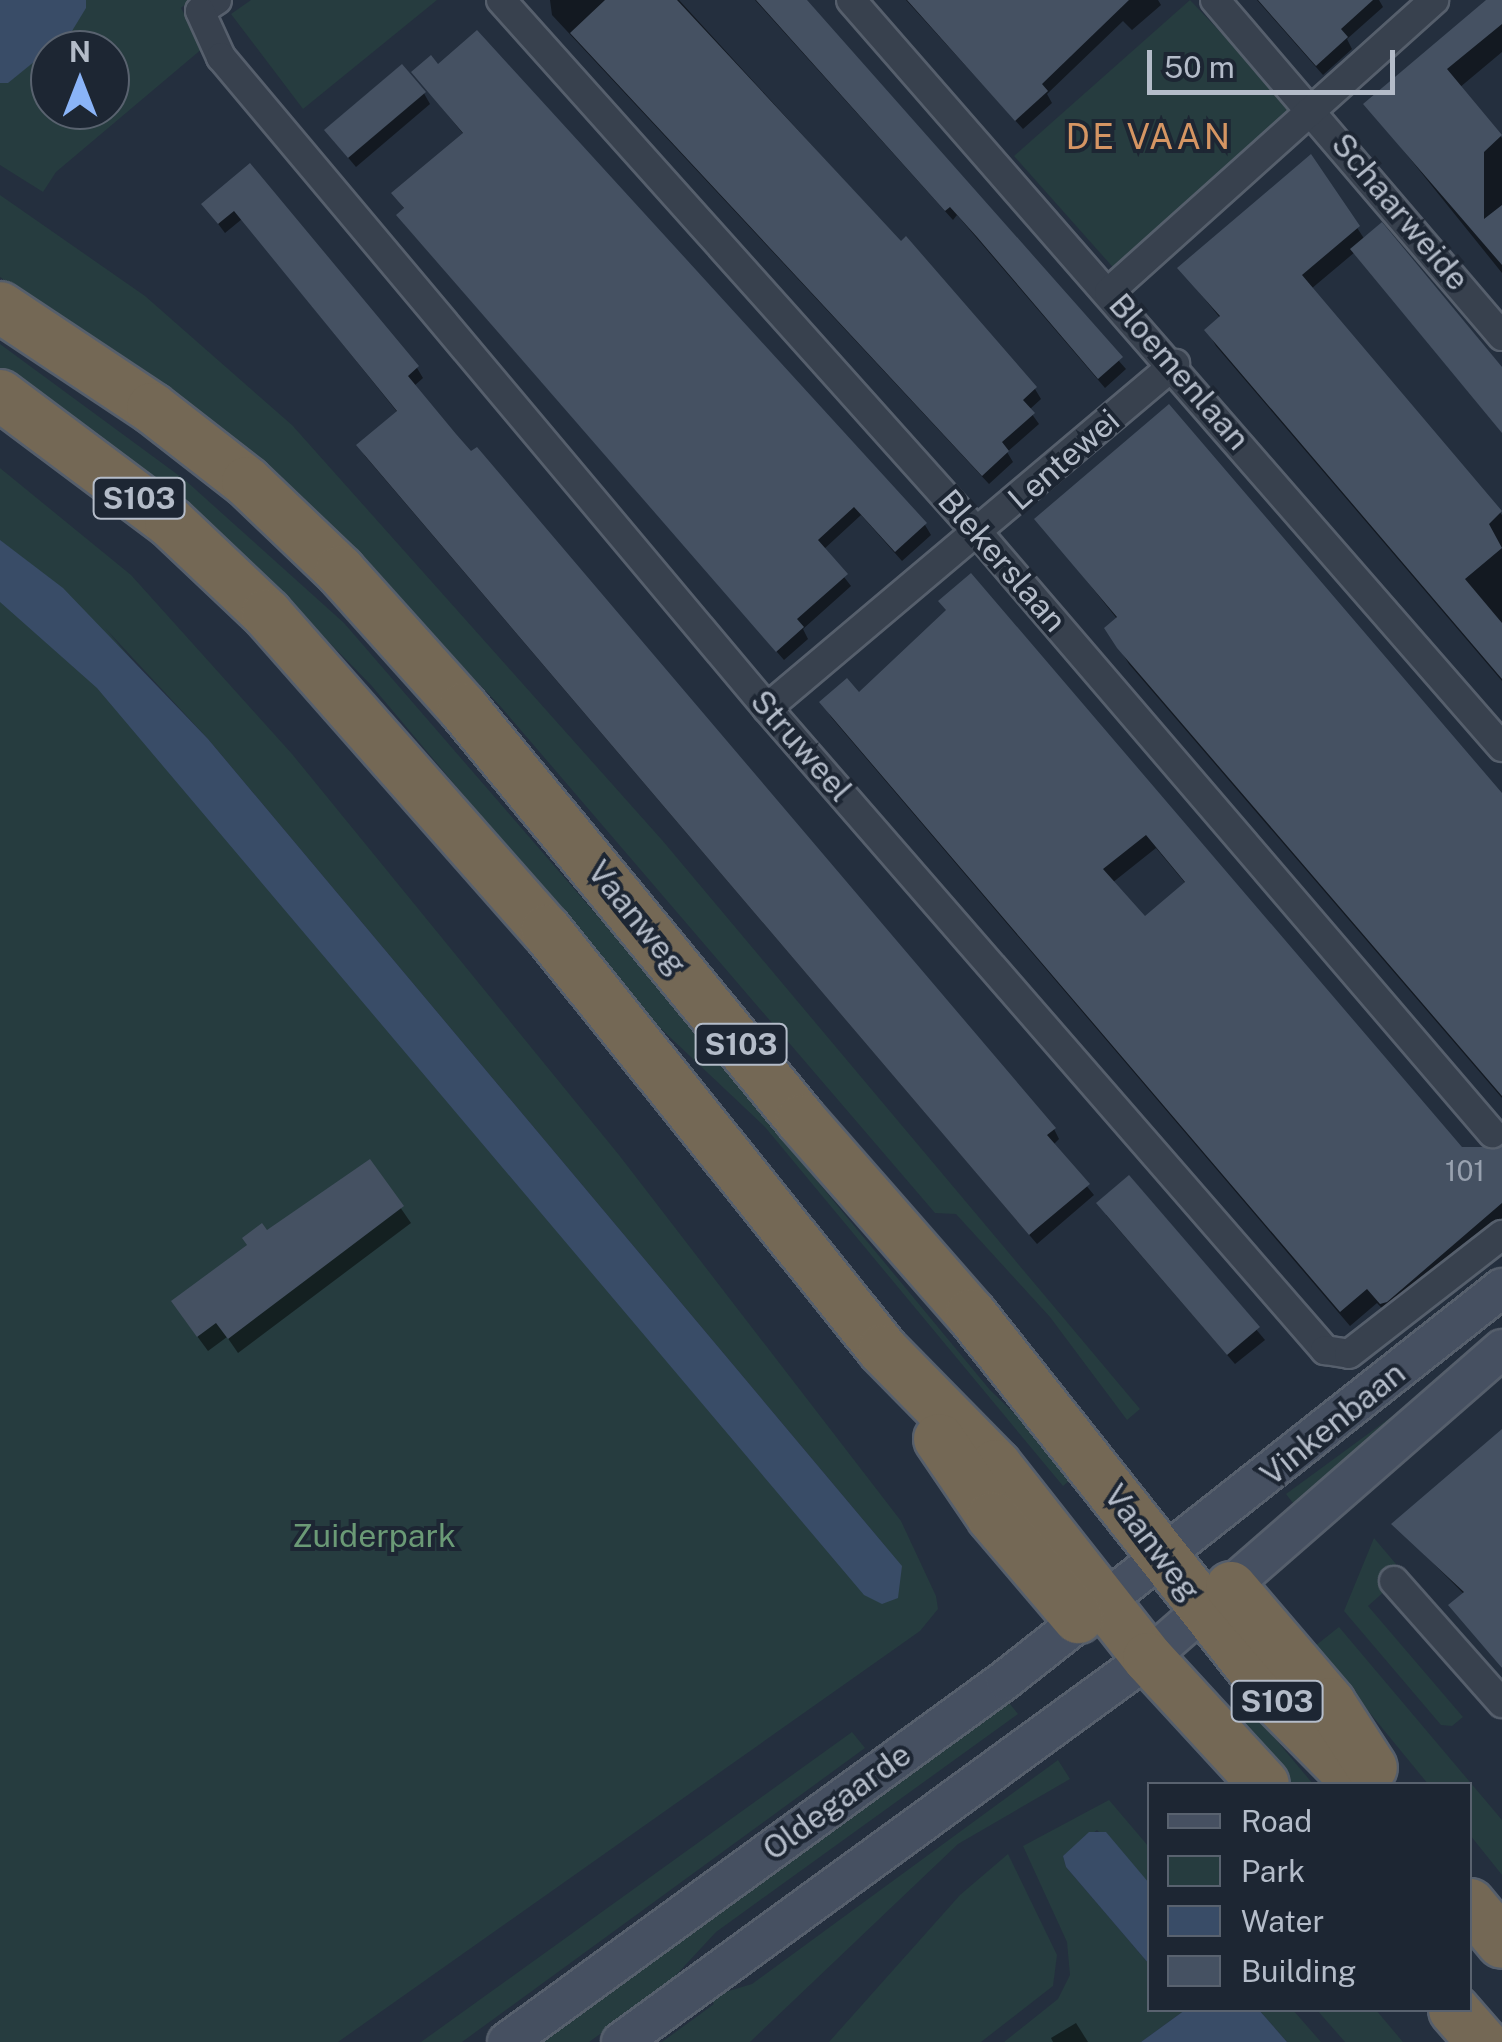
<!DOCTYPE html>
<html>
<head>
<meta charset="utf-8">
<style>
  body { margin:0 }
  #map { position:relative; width:1502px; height:2042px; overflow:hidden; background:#242f3e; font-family:"Public Sans",sans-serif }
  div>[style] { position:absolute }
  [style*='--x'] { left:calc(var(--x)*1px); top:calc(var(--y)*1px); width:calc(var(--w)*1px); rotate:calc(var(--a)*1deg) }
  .green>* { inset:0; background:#263c3f }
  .water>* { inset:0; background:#394c67 }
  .shadow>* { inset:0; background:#0007 }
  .building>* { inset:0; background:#455162 }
  .roads { filter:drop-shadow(2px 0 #565f6c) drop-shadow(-2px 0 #565f6c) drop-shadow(0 2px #565f6c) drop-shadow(0 -2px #565f6c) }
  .street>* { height:28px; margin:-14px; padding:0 14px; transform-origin:14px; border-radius:14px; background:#38414e }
  .secondary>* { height:38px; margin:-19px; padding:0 19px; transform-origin:19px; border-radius:19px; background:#465061 }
  .highway>* { height:50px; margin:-25px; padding:0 25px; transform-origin:25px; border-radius:25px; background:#746855 }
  span { translate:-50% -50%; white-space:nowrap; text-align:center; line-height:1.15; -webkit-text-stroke:8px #1d2633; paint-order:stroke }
  .number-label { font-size:28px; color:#98a1af }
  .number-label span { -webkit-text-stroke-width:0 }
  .shield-label span { padding:2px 8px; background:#1d2633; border:2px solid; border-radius:8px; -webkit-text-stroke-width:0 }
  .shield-label { font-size:30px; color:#b4bcc9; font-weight:700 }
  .street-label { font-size:32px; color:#b4bcc9 }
  .park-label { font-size:32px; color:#6b9a76 }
  .neighbourhood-label { font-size:35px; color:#d59563; letter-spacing:2.5px }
  .legend { position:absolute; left:1147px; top:1782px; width:325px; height:230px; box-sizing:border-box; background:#1d2633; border:2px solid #59626f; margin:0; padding:12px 18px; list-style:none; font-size:30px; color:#b4bcc9 }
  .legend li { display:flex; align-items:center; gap:20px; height:50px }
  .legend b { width:50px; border:2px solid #59626f }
  .north { position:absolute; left:30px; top:30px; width:100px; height:100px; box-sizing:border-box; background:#1d2633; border:2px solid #59626f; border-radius:50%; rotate:0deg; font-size:28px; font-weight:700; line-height:40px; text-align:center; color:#b4bcc9 }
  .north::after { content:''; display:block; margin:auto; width:35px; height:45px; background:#8ab4f8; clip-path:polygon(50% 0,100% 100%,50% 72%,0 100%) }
  .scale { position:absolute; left:1147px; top:50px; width:248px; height:45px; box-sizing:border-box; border:5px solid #b4bcc9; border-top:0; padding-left:12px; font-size:30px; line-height:35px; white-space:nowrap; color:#b4bcc9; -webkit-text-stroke:8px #1d2633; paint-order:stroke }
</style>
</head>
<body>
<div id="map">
  <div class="green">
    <div style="clip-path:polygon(evenodd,0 0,190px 0,181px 8px,203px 48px,56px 172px,43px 192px,0 165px,0 0,50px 50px,110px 50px,110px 110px,50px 110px,50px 50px)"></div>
    <div style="clip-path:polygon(251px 0,437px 0,303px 109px,231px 14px)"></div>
    <div style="clip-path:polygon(1190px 0,1298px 114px,1118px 273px,1014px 156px)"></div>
    <div style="clip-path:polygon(0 195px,145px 296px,292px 425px,662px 840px,1140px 1409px,1127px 1420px,1050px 1317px,956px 1214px,935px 1213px,501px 707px,356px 554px,139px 374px,0 277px)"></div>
    <div style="clip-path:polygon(0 344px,185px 480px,344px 623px,601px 920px,990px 1390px,1077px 1474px,1063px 1486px,765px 1127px,656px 1024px,371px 685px,249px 561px,110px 447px,0 372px)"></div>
    <div style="clip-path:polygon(evenodd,0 468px,131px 575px,292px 754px,619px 1155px,901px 1521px,936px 1596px,938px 1609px,920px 1631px,338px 2042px,0 2042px,0 468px,105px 628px,208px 739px,902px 1566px,105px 628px)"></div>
    <div style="clip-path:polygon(1443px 1379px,1296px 1507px,1286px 1494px)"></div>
    <div style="clip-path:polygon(1374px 1538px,1396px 1564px,1377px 1579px,1386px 1590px,1368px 1606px,1463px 1717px,1452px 1726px,1441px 1725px,1344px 1611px)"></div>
    <div style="clip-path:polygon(1339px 1627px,1502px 1820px,1502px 1875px,1470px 1835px,1470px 1784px,1428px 1784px,1315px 1646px)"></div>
    <div style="clip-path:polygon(998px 1689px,1018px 1714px,716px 1932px,664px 1988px,589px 2042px,526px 2042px)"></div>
    <div style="clip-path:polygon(1248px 1706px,1313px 1784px,1293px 1784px,1235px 1719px)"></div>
    <div style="clip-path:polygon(852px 1732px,865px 1748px,462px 2042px,421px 2042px)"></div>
    <div style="clip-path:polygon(1058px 1760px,1070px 1779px,958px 1844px,750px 2042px,662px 2042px,714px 2004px,709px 1997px,752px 1984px)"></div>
    <div style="clip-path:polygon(1109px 1800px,1149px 1847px,1149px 1883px,1097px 1830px,1063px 1856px,1066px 1867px,1149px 1964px,1150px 2010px,1185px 2010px,1141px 2042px,1004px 2042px,1058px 1999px,1070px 1975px,1067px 1942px,1023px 1846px)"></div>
    <div style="clip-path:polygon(1008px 1854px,1057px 1955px,1053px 1986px,981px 2042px,829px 2042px,960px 1895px)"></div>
    <div style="clip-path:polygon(1259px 2010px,1293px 2010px,1321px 2042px,1287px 2042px)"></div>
    <div style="clip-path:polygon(1317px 2010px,1376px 2010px,1403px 2042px,1345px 2042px)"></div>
  </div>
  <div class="water">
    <div style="clip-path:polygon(0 0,86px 0,86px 8px,72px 31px,8px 83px,0 83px)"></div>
    <div style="clip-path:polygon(0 540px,63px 588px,208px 739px,902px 1566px,898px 1598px,882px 1604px,864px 1595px,97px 688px,0 602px)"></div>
    <div style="clip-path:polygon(1089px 1832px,1106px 1832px,1149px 1883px,1149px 1964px,1066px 1867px,1063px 1856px)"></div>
    <div style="clip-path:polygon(1185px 2010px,1259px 2010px,1287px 2042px,1141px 2042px)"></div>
  </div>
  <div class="shadow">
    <div style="clip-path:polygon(550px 0,679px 0,1035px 389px,1041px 399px,1029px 410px,1039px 424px,1007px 452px,1013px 462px,989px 484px,552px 15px)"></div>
    <div style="clip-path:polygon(755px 0,801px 0,1126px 369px,1105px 388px,957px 215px,953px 220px)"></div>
    <div style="clip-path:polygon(906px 0,1158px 0,1161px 5px,1132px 30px,1123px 21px,1047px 94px,1052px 103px,1023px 129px)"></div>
    <div style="clip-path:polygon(1257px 0,1379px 0,1383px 7px,1347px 39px,1352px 49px,1323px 75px)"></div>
    <div style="clip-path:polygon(1489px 0,1502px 0,1502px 52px,1459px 88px,1502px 138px,1502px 273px,1366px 104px)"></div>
    <div style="clip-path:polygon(414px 73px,925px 525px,931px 535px,902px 561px,861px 515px,823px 550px,851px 586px,803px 629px,808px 639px,784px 660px,405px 225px,399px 215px,405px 210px,394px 194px,464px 135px)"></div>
    <div style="clip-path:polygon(422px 90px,430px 104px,356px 167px,334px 141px)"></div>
    <div style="clip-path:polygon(1311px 157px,1365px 240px,1502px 372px,1502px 432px,1355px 252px,1311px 289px,1502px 515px,1502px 681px,1216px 346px,1207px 331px,1221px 319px,1180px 269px)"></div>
    <div style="clip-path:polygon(250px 167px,417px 368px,423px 378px,414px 386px,470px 454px,1054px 1129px,1059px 1139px,1053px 1145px,1094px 1195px,1037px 1244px,365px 456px,359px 446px,398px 413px,242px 219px,225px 233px,204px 205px)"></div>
    <div style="clip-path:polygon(1037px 519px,1502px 797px,1502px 1098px,1129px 664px,1107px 629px,1118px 620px)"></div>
    <div style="clip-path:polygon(evenodd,948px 613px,1461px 1149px,1502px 1147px,1502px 1219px,1487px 1242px,1391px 1318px,1377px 1303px,1350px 1326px,831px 717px,822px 702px,859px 695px,948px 613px,1156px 848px,1186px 884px,1145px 920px,1112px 883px,1156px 848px)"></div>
    <div style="clip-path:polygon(369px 1162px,411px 1223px,238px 1353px,227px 1337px,208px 1351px,183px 1317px,267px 1234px)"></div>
    <div style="clip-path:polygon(1129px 1178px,1265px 1340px,1235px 1364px,1106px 1215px)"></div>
    <div style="clip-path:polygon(1502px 1433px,1502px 1668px,1465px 1595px,1394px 1524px)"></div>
    <div style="clip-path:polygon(1076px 2023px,1088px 2042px,1053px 2042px,1051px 2038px)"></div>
  </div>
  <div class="building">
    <div style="clip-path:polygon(605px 0,677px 0,901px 241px,906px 236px,1037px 387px,1023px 400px,1035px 413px,1002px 442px,1009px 451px,982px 476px,570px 33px)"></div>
    <div style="clip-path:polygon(756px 0,807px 0,1123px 357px,1098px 379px,977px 237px,950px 207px,945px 211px)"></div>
    <div style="clip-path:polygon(907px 0,1129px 0,1042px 84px,1048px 91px,1015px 121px)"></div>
    <div style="clip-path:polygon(1258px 0,1373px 0,1341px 29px,1348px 37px,1316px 66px)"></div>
    <div style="clip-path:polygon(1486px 0,1502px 0,1502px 24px,1447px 69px,1502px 135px,1484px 152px,1484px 219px,1502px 205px,1502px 265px,1363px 104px)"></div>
    <div style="clip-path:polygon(477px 30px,927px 523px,895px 552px,854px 507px,818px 540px,848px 574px,797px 619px,804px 627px,776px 652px,396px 215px,404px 208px,391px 193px,463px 133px,411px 72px,431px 55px,438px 64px)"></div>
    <div style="clip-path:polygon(402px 64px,426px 92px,348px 158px,324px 130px)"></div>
    <div style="clip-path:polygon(1311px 154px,1360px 226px,1302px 275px,1502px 511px,1489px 524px,1502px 548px,1465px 579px,1502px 623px,1502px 679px,1204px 330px,1220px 316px,1177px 268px)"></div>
    <div style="clip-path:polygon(250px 163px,419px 366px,408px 376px,456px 434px,471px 451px,477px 447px,1056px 1128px,1047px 1135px,1090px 1184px,1029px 1235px,356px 445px,397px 411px,234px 211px,218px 224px,201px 204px)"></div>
    <div style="clip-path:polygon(1382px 222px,1502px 367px,1502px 433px,1350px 249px)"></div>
    <div style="clip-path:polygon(1169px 404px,1502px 793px,1502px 1096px,1117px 648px,1104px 628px,1117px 617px,1034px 519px)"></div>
    <div style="clip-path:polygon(evenodd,971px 573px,1462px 1147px,1502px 1147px,1502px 1203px,1387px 1302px,1380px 1304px,1367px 1289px,1340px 1312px,819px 702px,847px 678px,859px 692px,946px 610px,938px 601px,971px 573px,1146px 835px,1185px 882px,1145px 916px,1103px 869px,1146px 835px)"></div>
    <div style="clip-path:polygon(370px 1159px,404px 1206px,228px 1339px,216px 1323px,197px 1337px,171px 1301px,247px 1245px,242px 1238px,262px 1223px,267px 1230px)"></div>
    <div style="clip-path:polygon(1129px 1175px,1260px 1327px,1227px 1355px,1096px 1203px)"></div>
    <div style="clip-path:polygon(1502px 1429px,1502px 1668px,1448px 1605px,1464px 1592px,1391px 1524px)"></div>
  </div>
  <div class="roads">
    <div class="street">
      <div style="--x:217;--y:0;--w:20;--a:147"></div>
      <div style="--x:200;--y:11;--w:51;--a:65.5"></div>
      <div style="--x:221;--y:57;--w:850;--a:50.01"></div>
      <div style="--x:767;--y:708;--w:851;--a:49"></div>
      <div style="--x:1325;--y:1350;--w:24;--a:9"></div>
      <div style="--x:1349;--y:1354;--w:194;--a:-37.9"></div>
      <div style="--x:501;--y:0;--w:717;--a:48.17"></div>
      <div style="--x:979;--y:534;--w:789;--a:49.42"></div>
      <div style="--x:851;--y:0;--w:991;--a:48.93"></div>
      <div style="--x:1215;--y:0;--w:442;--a:49.5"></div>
      <div style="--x:1109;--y:292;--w:437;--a:-41.9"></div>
      <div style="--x:767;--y:708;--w:534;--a:-40.14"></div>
      <div style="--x:1394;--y:1581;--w:163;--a:48.5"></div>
    </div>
    <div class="secondary">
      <div style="--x:507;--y:2042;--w:616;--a:-36.01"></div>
      <div style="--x:1005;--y:1680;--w:633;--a:-38.26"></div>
      <div style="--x:621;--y:2042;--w:652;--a:-36.08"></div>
      <div style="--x:1148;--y:1658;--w:470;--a:-41.1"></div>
    </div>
    <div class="highway">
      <div style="--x:0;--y:307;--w:182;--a:33.6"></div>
      <div style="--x:152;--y:408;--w:120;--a:37.9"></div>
      <div style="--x:247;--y:482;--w:129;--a:43.7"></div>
      <div style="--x:340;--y:571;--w:184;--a:48.1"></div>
      <div style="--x:463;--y:708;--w:533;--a:50.63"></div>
      <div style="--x:801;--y:1120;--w:258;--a:48.8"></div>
      <div style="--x:971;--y:1314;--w:495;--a:51.6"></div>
      <div style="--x:1278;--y:1702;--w:115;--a:45.4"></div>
      <div style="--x:0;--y:395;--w:212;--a:36.8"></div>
      <div style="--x:170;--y:522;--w:134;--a:43.5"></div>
      <div style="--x:267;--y:614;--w:422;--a:48.6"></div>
      <div style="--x:546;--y:930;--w:538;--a:51.26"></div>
      <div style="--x:883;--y:1350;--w:161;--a:45.5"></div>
      <div style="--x:996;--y:1465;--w:246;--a:51.8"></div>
      <div style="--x:1148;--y:1658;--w:171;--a:47.4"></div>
      <div style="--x:939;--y:1439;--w:94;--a:55.8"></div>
      <div style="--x:992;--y:1517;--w:133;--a:49.6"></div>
      <div style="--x:1231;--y:1587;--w:153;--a:49.5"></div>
      <div style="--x:1330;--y:1703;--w:77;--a:57.1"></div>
      <div style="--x:1470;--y:1904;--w:50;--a:50.6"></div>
      <div style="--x:1454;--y:2010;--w:43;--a:48.8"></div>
    </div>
  </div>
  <div class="number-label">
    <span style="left:1465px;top:1171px">101</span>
  </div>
  <div class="shield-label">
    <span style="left:139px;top:498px">S103</span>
    <span style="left:741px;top:1044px">S103</span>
    <span style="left:1277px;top:1701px">S103</span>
  </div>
  <div class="street-label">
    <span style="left:1400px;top:212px;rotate:50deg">Schaarweide</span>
    <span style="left:1179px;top:372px;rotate:49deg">Bloemenlaan</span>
    <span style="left:1064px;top:460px;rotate:-41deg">Lentewei</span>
    <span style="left:1002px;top:561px;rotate:49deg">Blekerslaan</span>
    <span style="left:801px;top:746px;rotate:49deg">Struweel</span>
    <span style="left:637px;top:918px;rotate:51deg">Vaanweg</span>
    <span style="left:1333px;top:1424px;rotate:-39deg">Vinkenbaan</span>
    <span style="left:1152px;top:1543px;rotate:53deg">Vaanweg</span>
    <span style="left:837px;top:1802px;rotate:-36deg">Oldegaarde</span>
  </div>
  <div class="park-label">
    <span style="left:374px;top:1536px">Zuiderpark</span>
  </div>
  <div class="neighbourhood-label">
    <span style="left:1149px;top:137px">DE VAAN</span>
  </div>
  <ul class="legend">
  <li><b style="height:12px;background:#465061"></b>Road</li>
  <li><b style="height:28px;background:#263c3f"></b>Park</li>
  <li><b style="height:28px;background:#394c67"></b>Water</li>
  <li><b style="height:28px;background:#455162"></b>Building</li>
  </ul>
  <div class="north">N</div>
  <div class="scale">50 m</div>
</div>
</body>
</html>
